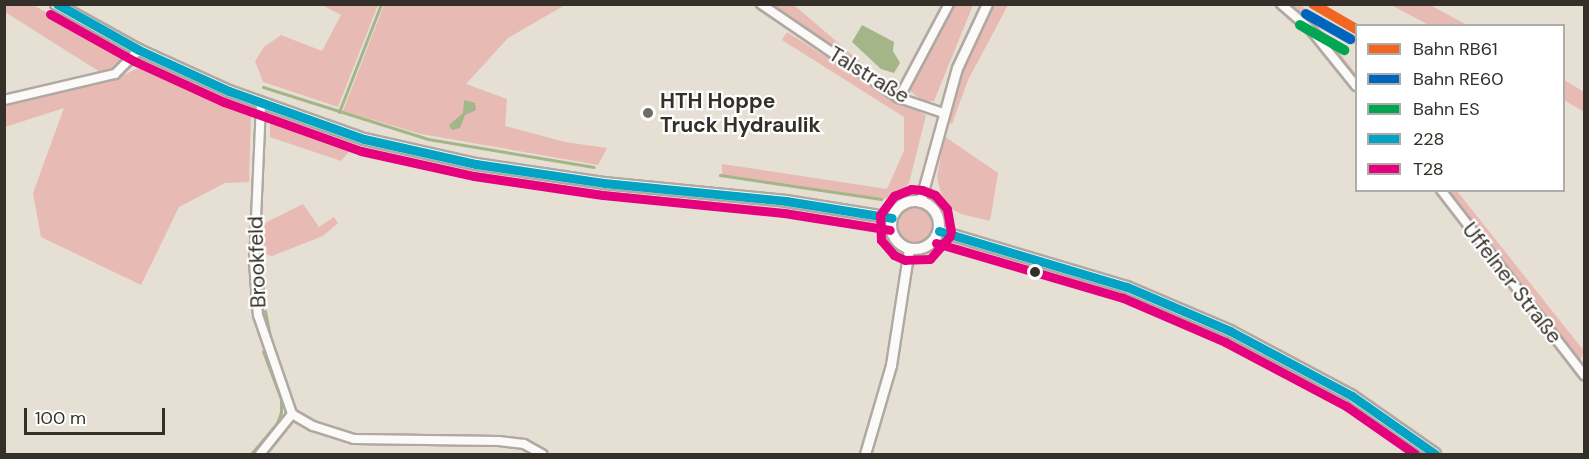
<!DOCTYPE html>
<html>
<head>
<meta charset="utf-8">
<style>
  body { margin:0 }
  #map { position:relative; width:1589px; height:459px; overflow:hidden; background:#e6dfd4; font-family:"DM Sans",sans-serif }
  div>[style] { position:absolute }
  [style*='--x'] { left:calc(var(--x)*1px); top:calc(var(--y)*1px); width:calc(var(--w)*1px); rotate:calc(var(--a)*1deg) }
  .green>* { inset:0; background:#e7bbb3 }
  .round { border-radius:50% }
  .water>* { inset:0; background:#a4b687 }
  .stream>* { height:3px; margin:-1.5px; padding:0 1.5px; transform-origin:1.5px; border-radius:1.5px; background:#a4b687 }
  .roads { filter:drop-shadow(2px 0 #afa9a1) drop-shadow(-2px 0 #afa9a1) drop-shadow(0 2px #afa9a1) drop-shadow(0 -2px #afa9a1) }
  .minor>* { height:8px; margin:-4px; padding:0 4px; transform-origin:4px; border-radius:4px; background:#fbfaf9 }
  .tertiary>* { height:9px; margin:-4.5px; padding:0 4.5px; transform-origin:4.5px; border-radius:4.5px; background:#fbfaf9 }
  .secondary>* { height:10px; margin:-5px; padding:0 5px; transform-origin:5px; border-radius:5px; background:#fbfaf9 }
  .secondary>.ring { margin:-5px; padding:0; box-sizing:content-box; background:none; border:10px solid #fbfaf9; border-radius:50% }
  .bus-1>* { height:9px; margin:-4.5px; padding:0 4.5px; transform-origin:4.5px; border-radius:4.5px; background:#03a3c6 }
  .bus-2>* { height:9px; margin:-4.5px; padding:0 4.5px; transform-origin:4.5px; border-radius:4.5px; background:#e5007d }
  .rail-1>* { height:10px; margin:-5px; padding:0 5px; transform-origin:5px; border-radius:5px; background:#f26522 }
  .rail-2>* { height:10px; margin:-5px; padding:0 5px; transform-origin:5px; border-radius:5px; background:#0065bd }
  .rail-3>* { height:10px; margin:-5px; padding:0 5px; transform-origin:5px; border-radius:5px; background:#00a651 }
  .dots>* { width:16px; height:16px; translate:-50% -50%; box-sizing:border-box; border:3px solid #fff; border-radius:50% }
  span { translate:-50% -50%; white-space:nowrap; text-align:center; line-height:1.15; -webkit-text-stroke:4.5px #fff; paint-order:stroke }
  .street-label { font-size:21px; color:#342f28 }
  .poi-label { font-size:21px; color:#342f28; font-weight:700 }
  .left { translate:0 -50%; text-align:left }
  .frame { position:absolute; inset:0; border:6px solid #342f28; pointer-events:none }
  .legend { position:absolute; left:1355px; top:24px; width:210px; height:168px; box-sizing:border-box; background:#fff; border:2px solid #aeaca9; margin:0; padding:8px 10px; list-style:none; font-size:18px; color:#342f28 }
  .legend li { display:flex; align-items:center; gap:12px; height:30px }
  .legend b { width:30px; border:2px solid #aeaca9 }
  .scale { position:absolute; left:24px; top:408px; width:141px; height:27px; box-sizing:border-box; border:3px solid #342f28; border-top:0; padding-left:8px; font-size:18px; line-height:21px; white-space:nowrap; color:#342f28; -webkit-text-stroke:4px #fff; paint-order:stroke }
</style>
</head>
<body>
<div id="map">
  <div class="green">
    <div style="clip-path:polygon(4px 5px,33px 5px,125px 56px,115px 69px,100px 72px,5px 12px)"></div>
    <div style="clip-path:polygon(322px 5px,378px 5px,338px 107px,263px 82px,255px 61px,264px 47px,281px 35px,322px 51px,341px 15px)"></div>
    <div style="clip-path:polygon(384px 5px,565px 5px,508px 38px,466px 84px,507px 99px,505px 126px,565px 142px,607px 148px,598px 165px,421px 134px,343px 111px)"></div>
    <div style="clip-path:polygon(771px 5px,794px 5px,887px 85px)"></div>
    <div style="clip-path:polygon(953px 5px,973px 5px,934px 101px,923px 101px,911px 92px,911px 83px)"></div>
    <div style="clip-path:polygon(992px 5px,1008px 5px,968px 80px,952px 124px,946px 122px,953px 93px)"></div>
    <div style="clip-path:polygon(1284px 5px,1299px 5px,1356px 36px,1356px 45px,1319px 27px,1356px 74px,1356px 82px)"></div>
    <div style="clip-path:polygon(1391px 5px,1430px 5px,1467px 25px,1429px 25px)"></div>
    <div style="clip-path:polygon(787px 32px,894px 100px,926px 115px,909px 183px,900px 192px,882px 200px,722px 177px,722px 164px,887px 189px,904px 151px,904px 117px,782px 40px)"></div>
    <div style="clip-path:polygon(144px 65px,251px 115px,249px 182px,225px 183px,179px 207px,141px 285px,41px 237px,33px 193px,64px 108px,5px 127px,4px 104px,120px 77px)"></div>
    <div style="clip-path:polygon(1564px 80px,1584px 92px,1584px 112px,1564px 100px)"></div>
    <div style="clip-path:polygon(270px 122px,351px 149px,341px 161px,270px 137px)"></div>
    <div style="clip-path:polygon(944px 136px,998px 173px,990px 221px,961px 214px,950px 208px,942px 196px,937px 178px)"></div>
    <div style="clip-path:polygon(1443px 191px,1457px 191px,1584px 351px,1579px 363px)"></div>
    <div style="clip-path:polygon(303px 204px,319px 227px,334px 217px,338px 223px,323px 236px,272px 256px,264px 254px,263px 224px)"></div>
    <div class="round" style="left:898px;top:208px;width:34px;height:34px"></div>
  </div>
  <div class="water">
    <div style="clip-path:polygon(862px 25px,894px 42px,893px 51px,900px 63px,894px 73px,881px 69px,852px 42px)"></div>
    <div style="clip-path:polygon(464px 100px,475px 103px,476px 110px,465px 115px,460px 128px,452px 130px,449px 125px,463px 113px)"></div>
  </div>
  <div class="stream">
    <div style="--x:263;--y:87;--w:173;--a:17.5"></div>
    <div style="--x:428;--y:139;--w:168;--a:9.6"></div>
    <div style="--x:339;--y:112;--w:116;--a:-68.7"></div>
    <div style="--x:720;--y:175;--w:163;--a:8.5"></div>
    <div style="--x:260;--y:229;--w:17;--a:-90"></div>
    <div style="--x:260;--y:248;--w:53;--a:85.7"></div>
    <div style="--x:265;--y:311;--w:25;--a:79"></div>
    <div style="--x:251;--y:454;--w:40;--a:-50"></div>
    <div style="--x:277;--y:423;--w:12;--a:-70"></div>
    <div style="--x:281;--y:412;--w:13;--a:-90"></div>
    <div style="--x:281;--y:399;--w:51;--a:-110.6"></div>
  </div>
  <div class="roads">
    <div class="minor">
      <div style="--x:761;--y:4;--w:167;--a:34.3"></div>
      <div style="--x:899;--y:98;--w:46;--a:18.8"></div>
      <div style="--x:1281;--y:4;--w:40;--a:41"></div>
      <div style="--x:1311;--y:30;--w:72;--a:51.2"></div>
      <div style="--x:899;--y:98;--w:106;--a:-62"></div>
      <div style="--x:4;--y:100;--w:114;--a:-13.2"></div>
      <div style="--x:115;--y:74;--w:34;--a:-45"></div>
      <div style="--x:261;--y:104;--w:158;--a:92.5"></div>
      <div style="--x:254;--y:262;--w:53;--a:85.7"></div>
      <div style="--x:258;--y:315;--w:105;--a:71"></div>
      <div style="--x:292;--y:414;--w:24;--a:30"></div>
      <div style="--x:313;--y:426;--w:43;--a:17.6"></div>
      <div style="--x:354;--y:439;--w:145;--a:0.8"></div>
      <div style="--x:499;--y:441;--w:25;--a:7"></div>
      <div style="--x:524;--y:444;--w:21;--a:29"></div>
      <div style="--x:1441;--y:190;--w:234;--a:52.3"></div>
      <div style="--x:260;--y:454;--w:51;--a:-51.3"></div>
    </div>
    <div class="tertiary">
      <div style="--x:920;--y:202;--w:139;--a:-74.6"></div>
      <div style="--x:957;--y:68;--w:71;--a:-64.9"></div>
      <div style="--x:865;--y:454;--w:93;--a:-73.7"></div>
      <div style="--x:891;--y:365;--w:117;--a:-81.2"></div>
    </div>
    <div class="secondary">
      <div style="--x:56;--y:4;--w:95;--a:29"></div>
      <div style="--x:139;--y:50;--w:99;--a:24.5"></div>
      <div style="--x:229;--y:91;--w:143;--a:19.6"></div>
      <div style="--x:364;--y:139;--w:115;--a:12.6"></div>
      <div style="--x:476;--y:164;--w:129;--a:8.4"></div>
      <div style="--x:604;--y:183;--w:183;--a:5.6"></div>
      <div style="--x:786;--y:201;--w:107;--a:9.1"></div>
      <div class="ring" style="left:891px;top:201px;width:38px;height:38px"></div>
      <div style="--x:939;--y:231;--w:196;--a:16.6"></div>
      <div style="--x:1127;--y:287;--w:112;--a:23.1"></div>
      <div style="--x:1230;--y:331;--w:138;--a:28"></div>
      <div style="--x:1352;--y:396;--w:101;--a:34.9"></div>
    </div>
  </div>
  <div class="bus-1">
    <div style="--x:57;--y:4;--w:94;--a:29.3"></div>
    <div style="--x:139;--y:50;--w:99;--a:24.5"></div>
    <div style="--x:229;--y:91;--w:143;--a:19.6"></div>
    <div style="--x:364;--y:139;--w:115;--a:12.6"></div>
    <div style="--x:476;--y:164;--w:129;--a:8.4"></div>
    <div style="--x:604;--y:183;--w:183;--a:5.6"></div>
    <div style="--x:786;--y:201;--w:107;--a:9.1"></div>
    <div style="--x:939;--y:231;--w:196;--a:16.6"></div>
    <div style="--x:1127;--y:287;--w:112;--a:23.1"></div>
    <div style="--x:1230;--y:331;--w:138;--a:28"></div>
    <div style="--x:1352;--y:396;--w:101;--a:34.9"></div>
  </div>
  <div class="bus-2">
    <div style="--x:50;--y:14;--w:96;--a:29.2"></div>
    <div style="--x:134;--y:61;--w:99;--a:24.5"></div>
    <div style="--x:224;--y:102;--w:145;--a:19.7"></div>
    <div style="--x:361;--y:151;--w:116;--a:12.5"></div>
    <div style="--x:474;--y:176;--w:130;--a:8.4"></div>
    <div style="--x:603;--y:195;--w:182;--a:5.7"></div>
    <div style="--x:784;--y:213;--w:107;--a:9.1"></div>
    <div style="--x:950;--y:236;--w:30;--a:131"></div>
    <div style="--x:930;--y:259;--w:25;--a:178"></div>
    <div style="--x:905;--y:260;--w:12;--a:-156"></div>
    <div style="--x:894;--y:255;--w:20;--a:-131"></div>
    <div style="--x:881;--y:240;--w:25;--a:-92"></div>
    <div style="--x:880;--y:215;--w:24;--a:-54"></div>
    <div style="--x:894;--y:196;--w:18;--a:-22"></div>
    <div style="--x:911;--y:189;--w:11;--a:5"></div>
    <div style="--x:922;--y:190;--w:14;--a:21"></div>
    <div style="--x:935;--y:195;--w:18;--a:49"></div>
    <div style="--x:947;--y:209;--w:23;--a:80"></div>
    <div style="--x:936;--y:243;--w:195;--a:16.4"></div>
    <div style="--x:1123;--y:298;--w:111;--a:23.3"></div>
    <div style="--x:1225;--y:342;--w:137;--a:27.9"></div>
    <div style="--x:1346;--y:406;--w:84;--a:34.8"></div>
  </div>
  <div class="rail-1">
    <div style="--x:1313;--y:4;--w:50;--a:30.2"></div>
  </div>
  <div class="rail-2">
    <div style="--x:1306;--y:14;--w:51;--a:29.6"></div>
  </div>
  <div class="rail-3">
    <div style="--x:1300;--y:25;--w:51;--a:29.6"></div>
  </div>
  <div class="dots">
    <div style="left:648px;top:113px;background:#726d64"></div>
    <div style="left:1035px;top:272px;background:#342f28"></div>
  </div>
  <div class="street-label">
    <span style="left:869px;top:75px;rotate:31deg">Talstraße</span>
    <span style="left:257px;top:262px;rotate:-92deg">Brookfeld</span>
    <span style="left:1512px;top:283px;rotate:52deg">Uffelner Straße</span>
  </div>
  <div class="poi-label">
    <span class="left" style="left:660px;top:113px">HTH Hoppe<br>Truck Hydraulik</span>
  </div>
  <div class="frame"></div>
  <ul class="legend">
  <li><b style="height:8px;background:#f26522"></b>Bahn RB61</li>
  <li><b style="height:8px;background:#0065bd"></b>Bahn RE60</li>
  <li><b style="height:8px;background:#00a651"></b>Bahn ES</li>
  <li><b style="height:8px;background:#03a3c6"></b>228</li>
  <li><b style="height:8px;background:#e5007d"></b>T28</li>
  </ul>
  <div class="scale">100 m</div>
</div>
</body>
</html>
